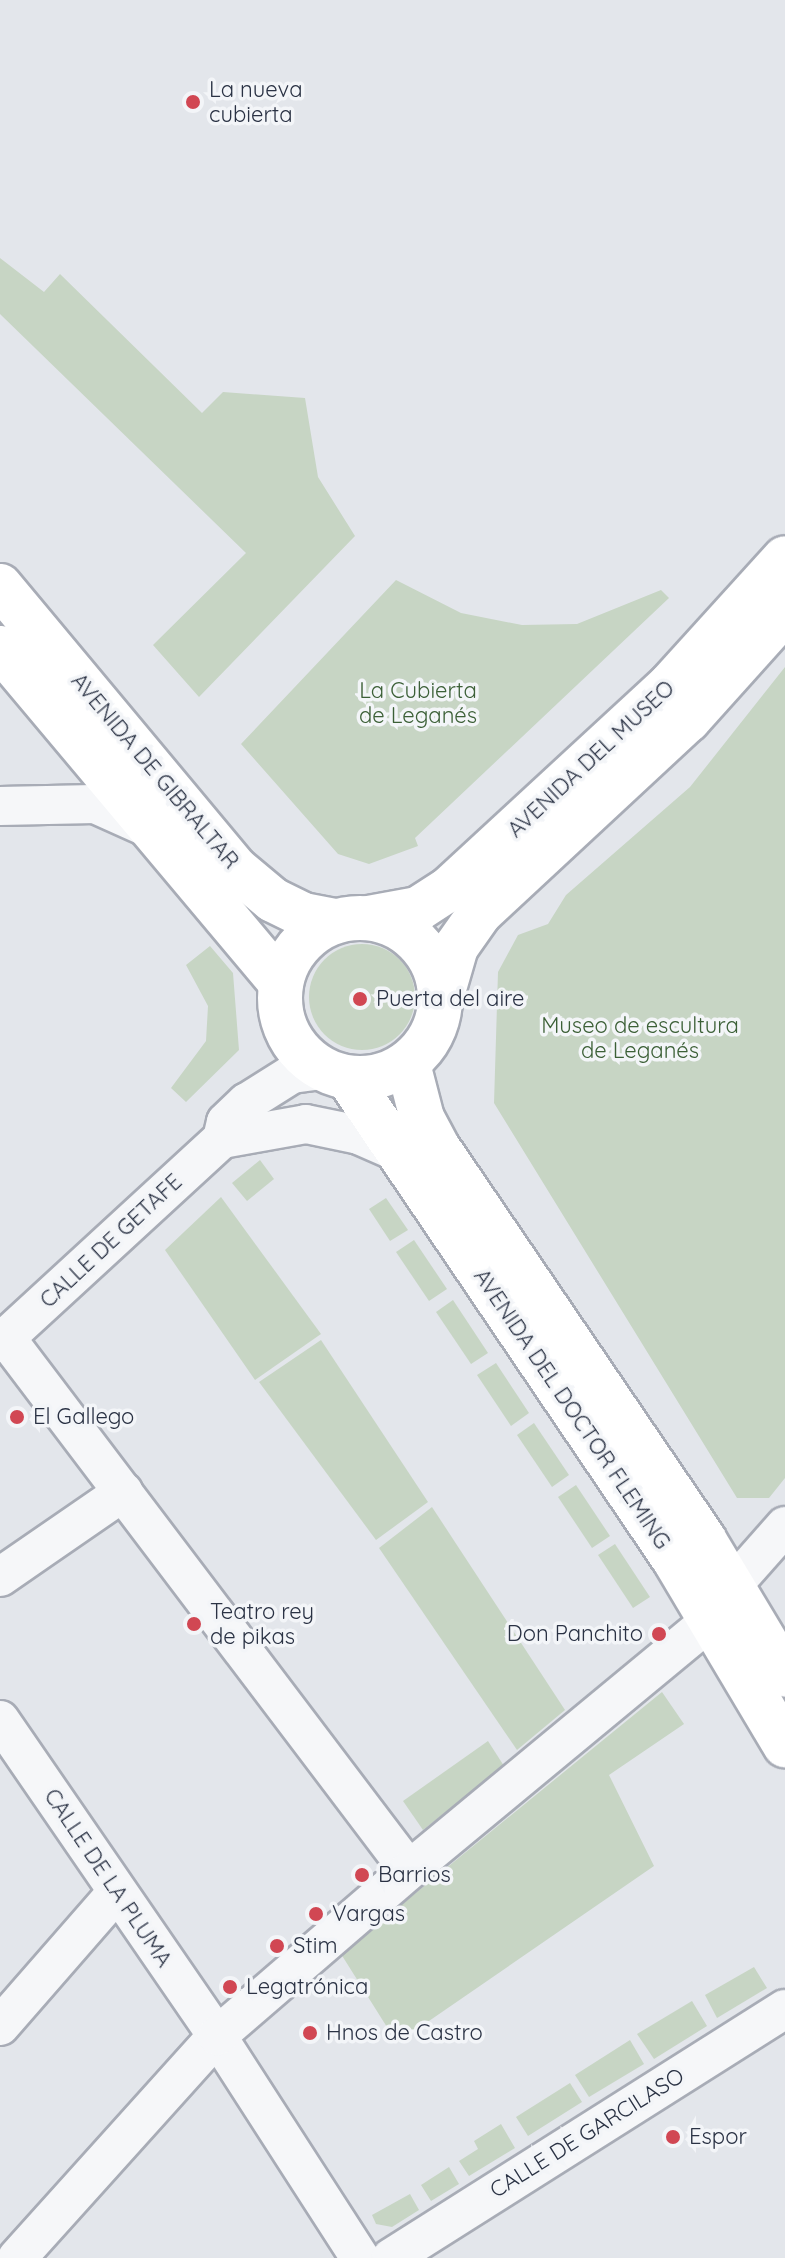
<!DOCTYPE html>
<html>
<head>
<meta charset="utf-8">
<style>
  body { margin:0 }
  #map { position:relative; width:785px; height:2258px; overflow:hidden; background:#e3e6eb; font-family:Quicksand,sans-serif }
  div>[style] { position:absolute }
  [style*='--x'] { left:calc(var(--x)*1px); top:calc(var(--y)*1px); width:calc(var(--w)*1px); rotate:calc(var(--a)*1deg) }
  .green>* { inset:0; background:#c7d5c4 }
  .round { border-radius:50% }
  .roads { filter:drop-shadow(2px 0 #a8acb6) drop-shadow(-2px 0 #a8acb6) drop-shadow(0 2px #a8acb6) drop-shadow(0 -2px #a8acb6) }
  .minor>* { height:38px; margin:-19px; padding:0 19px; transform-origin:19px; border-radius:19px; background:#f6f7f9 }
  .primary>* { height:44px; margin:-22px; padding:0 22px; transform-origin:22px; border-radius:22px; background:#fff }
  .primary>.ring { margin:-22px; padding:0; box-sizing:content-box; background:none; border:44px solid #fff; border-radius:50% }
  .dots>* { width:22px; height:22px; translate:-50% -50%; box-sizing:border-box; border:4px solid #f3f5f8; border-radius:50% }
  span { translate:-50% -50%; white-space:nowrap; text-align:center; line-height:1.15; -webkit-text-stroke:7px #f3f5f8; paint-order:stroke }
  .poi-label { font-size:22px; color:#2a3244 }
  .left { translate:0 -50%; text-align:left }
  .right { translate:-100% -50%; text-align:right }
  .park-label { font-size:22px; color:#3c6037 }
  .street-label { font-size:22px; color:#2a3244 }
</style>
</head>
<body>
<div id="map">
  <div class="green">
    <div style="clip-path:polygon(0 258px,44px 292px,60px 274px,202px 413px,223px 392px,305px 398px,318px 477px,355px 536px,199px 697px,153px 645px,246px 553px,0 314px)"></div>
    <div style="clip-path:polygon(396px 580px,461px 613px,522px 625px,577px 624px,661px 590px,669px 598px,415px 838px,418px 846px,369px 864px,338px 854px,241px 744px)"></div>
    <div style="clip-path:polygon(785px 667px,785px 1478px,769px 1498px,737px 1498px,494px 1103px,498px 972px,518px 935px,548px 924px,566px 895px,690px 787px)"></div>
    <div class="round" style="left:309px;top:944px;width:106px;height:106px"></div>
    <div style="clip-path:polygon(210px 946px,233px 973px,239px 1050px,186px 1102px,171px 1088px,206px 1041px,208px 1006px,186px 965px)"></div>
    <div style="clip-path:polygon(260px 1160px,274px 1179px,247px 1201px,232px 1183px)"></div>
    <div style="clip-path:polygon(221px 1197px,321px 1334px,255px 1380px,165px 1250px)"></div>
    <div style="clip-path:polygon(386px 1198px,408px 1230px,390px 1241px,369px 1209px)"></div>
    <div style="clip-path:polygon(414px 1240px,447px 1289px,429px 1301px,396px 1252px)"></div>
    <div style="clip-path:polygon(453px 1300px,488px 1353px,471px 1364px,436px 1312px)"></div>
    <div style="clip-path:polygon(321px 1340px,428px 1502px,376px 1540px,259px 1382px)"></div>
    <div style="clip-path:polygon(496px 1363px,529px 1413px,511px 1426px,477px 1375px)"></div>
    <div style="clip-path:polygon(534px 1423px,569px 1475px,552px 1487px,517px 1435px)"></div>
    <div style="clip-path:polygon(576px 1485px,610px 1536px,592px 1548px,558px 1497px)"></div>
    <div style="clip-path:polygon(432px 1507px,565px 1710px,517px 1750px,379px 1548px)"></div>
    <div style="clip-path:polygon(615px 1544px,650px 1597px,633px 1608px,598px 1555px)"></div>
    <div style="clip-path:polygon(662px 1692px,684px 1724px,609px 1775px,654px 1866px,397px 2043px,341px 1954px)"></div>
    <div style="clip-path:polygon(488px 1741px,504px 1766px,423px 1830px,403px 1801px)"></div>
    <div style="clip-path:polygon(754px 1967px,767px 1988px,717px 2018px,705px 1995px)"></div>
    <div style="clip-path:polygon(692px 2001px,707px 2026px,654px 2059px,637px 2034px)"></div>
    <div style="clip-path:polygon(630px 2040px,644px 2064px,589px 2097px,575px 2075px)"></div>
    <div style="clip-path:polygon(570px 2083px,582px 2102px,528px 2136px,516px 2117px)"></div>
    <div style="clip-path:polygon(501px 2124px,515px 2148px,469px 2176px,459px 2161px,478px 2149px,474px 2141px)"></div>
    <div style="clip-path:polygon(449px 2167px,459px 2184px,431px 2201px,421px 2185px)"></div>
    <div style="clip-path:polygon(410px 2194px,419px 2210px,392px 2227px,376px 2224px,372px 2215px)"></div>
  </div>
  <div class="roads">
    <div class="minor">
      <div style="--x:0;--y:806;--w:95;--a:-1.2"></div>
      <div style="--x:95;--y:804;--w:61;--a:24.1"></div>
      <div style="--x:222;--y:1139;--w:85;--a:-10.1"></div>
      <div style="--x:306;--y:1124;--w:54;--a:11.7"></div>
      <div style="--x:359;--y:1135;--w:43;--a:23.6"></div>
      <div style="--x:6;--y:1338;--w:667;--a:52.86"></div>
      <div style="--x:0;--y:1343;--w:301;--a:-42.6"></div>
      <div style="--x:222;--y:1139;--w:17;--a:-77"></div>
      <div style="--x:226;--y:1122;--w:28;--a:-44"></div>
      <div style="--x:246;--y:1103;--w:54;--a:-32.2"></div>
      <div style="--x:292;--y:1074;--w:30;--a:-8"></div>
      <div style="--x:0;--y:1577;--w:150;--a:-34.6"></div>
      <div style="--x:732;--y:1586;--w:80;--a:-48.5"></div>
      <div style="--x:0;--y:1720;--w:383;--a:55.5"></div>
      <div style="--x:217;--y:2036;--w:264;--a:57.2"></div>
      <div style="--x:0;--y:2026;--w:176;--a:-48.9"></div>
      <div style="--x:17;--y:2258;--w:299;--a:-48"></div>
      <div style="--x:217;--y:2036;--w:254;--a:-40.8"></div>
      <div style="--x:409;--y:1870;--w:391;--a:-39.6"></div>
      <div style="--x:391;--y:2258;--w:466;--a:-32.3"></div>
    </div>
    <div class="primary">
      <div style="--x:0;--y:586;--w:368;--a:50.2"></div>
      <div style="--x:236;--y:869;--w:48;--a:40"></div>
      <div style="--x:273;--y:900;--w:34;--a:26"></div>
      <div style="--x:304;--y:915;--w:32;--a:11"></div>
      <div style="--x:0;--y:648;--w:437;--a:50"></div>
      <div class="ring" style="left:280px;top:918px;width:116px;height:116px"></div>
      <div style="--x:369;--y:918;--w:50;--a:-10.4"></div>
      <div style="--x:418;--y:909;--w:37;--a:-33"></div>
      <div style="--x:449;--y:889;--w:301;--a:-42.7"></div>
      <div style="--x:670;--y:685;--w:171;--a:-47.8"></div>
      <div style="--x:441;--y:999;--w:54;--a:-73.9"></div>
      <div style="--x:456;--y:947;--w:42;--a:-54.8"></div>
      <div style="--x:480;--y:913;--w:284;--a:-42.9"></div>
      <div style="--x:688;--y:720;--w:145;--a:-48.1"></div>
      <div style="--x:408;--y:1064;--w:56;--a:75.5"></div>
      <div style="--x:422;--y:1118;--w:34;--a:62"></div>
      <div style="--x:438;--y:1148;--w:474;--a:55.8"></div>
      <div style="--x:704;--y:1540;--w:157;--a:59"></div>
      <div style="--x:349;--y:1079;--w:580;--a:55.9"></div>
      <div style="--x:674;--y:1559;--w:217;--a:59.2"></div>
    </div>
  </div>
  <div class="dots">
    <div style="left:193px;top:102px;background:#d14753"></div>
    <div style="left:360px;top:999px;background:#d14753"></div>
    <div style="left:17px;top:1417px;background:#d14753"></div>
    <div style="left:194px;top:1624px;background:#d14753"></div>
    <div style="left:659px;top:1634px;background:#d14753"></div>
    <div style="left:362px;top:1875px;background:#d14753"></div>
    <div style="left:316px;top:1914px;background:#d14753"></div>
    <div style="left:277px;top:1946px;background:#d14753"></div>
    <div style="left:230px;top:1987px;background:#d14753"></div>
    <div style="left:310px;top:2033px;background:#d14753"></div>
    <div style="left:673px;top:2137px;background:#d14753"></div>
  </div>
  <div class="poi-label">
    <span class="left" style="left:209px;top:102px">La nueva<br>cubierta</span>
    <span class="left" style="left:376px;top:999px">Puerta del aire</span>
    <span class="left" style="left:33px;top:1417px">El Gallego</span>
    <span class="left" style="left:210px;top:1624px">Teatro rey<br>de pikas</span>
    <span class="right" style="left:643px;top:1634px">Don Panchito</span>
    <span class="left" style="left:378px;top:1875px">Barrios</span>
    <span class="left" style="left:332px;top:1914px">Vargas</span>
    <span class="left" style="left:293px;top:1946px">Stim</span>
    <span class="left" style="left:246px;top:1987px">Legatrónica</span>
    <span class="left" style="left:326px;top:2033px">Hnos de Castro</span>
    <span class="left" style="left:689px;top:2137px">Espor</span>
  </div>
  <div class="park-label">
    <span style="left:418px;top:703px">La Cubierta<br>de Leganés</span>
    <span style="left:640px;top:1038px">Museo de escultura<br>de Leganés</span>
  </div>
  <div class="street-label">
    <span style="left:591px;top:759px;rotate:-43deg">AVENIDA DEL MUSEO</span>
    <span style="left:155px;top:771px;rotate:50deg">AVENIDA DE GIBRALTAR</span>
    <span style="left:111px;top:1241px;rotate:-43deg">CALLE DE GETAFE</span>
    <span style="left:572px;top:1409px;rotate:56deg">AVENIDA DEL DOCTOR FLEMING</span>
    <span style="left:108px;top:1878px;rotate:56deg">CALLE DE LA PLUMA</span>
    <span style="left:587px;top:2133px;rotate:-32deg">CALLE DE GARCILASO</span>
  </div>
</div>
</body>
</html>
